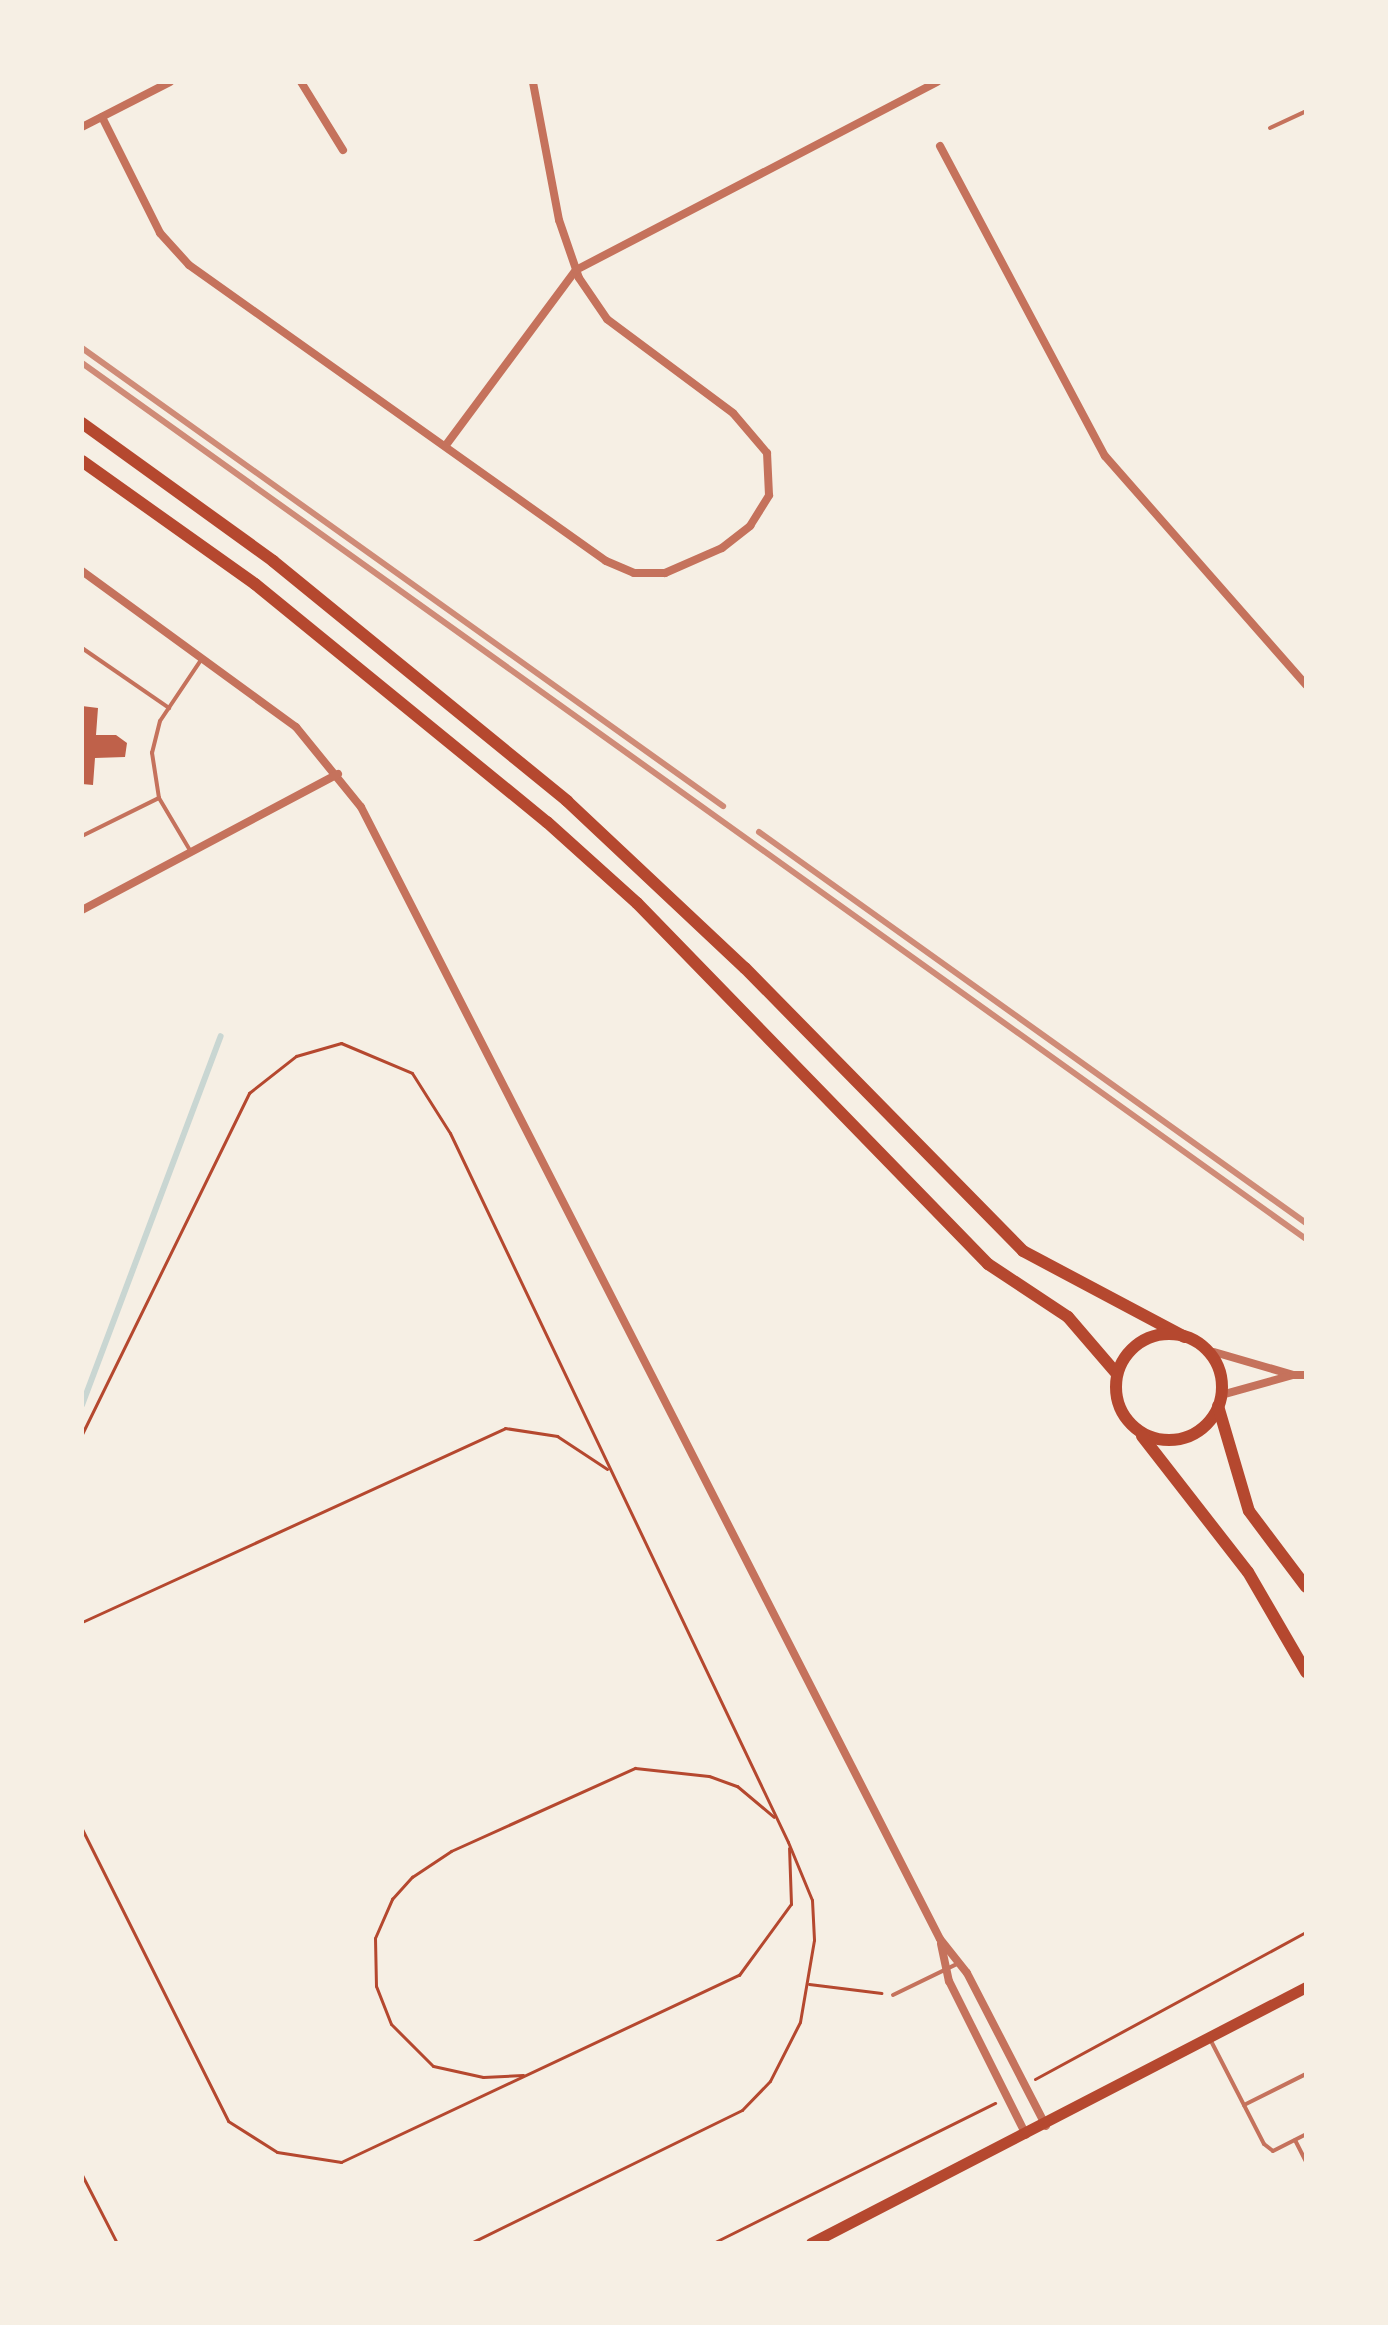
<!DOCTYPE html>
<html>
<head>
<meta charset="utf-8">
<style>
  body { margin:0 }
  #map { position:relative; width:1388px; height:2325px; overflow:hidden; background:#f6efe4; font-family:Signika,sans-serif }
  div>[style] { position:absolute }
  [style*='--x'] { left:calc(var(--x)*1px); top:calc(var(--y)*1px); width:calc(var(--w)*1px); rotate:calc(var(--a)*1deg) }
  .stream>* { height:6px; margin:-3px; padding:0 3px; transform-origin:3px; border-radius:3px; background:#c9d6d2 }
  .building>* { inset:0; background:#bf614a }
  .path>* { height:3px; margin:-1.5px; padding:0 1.5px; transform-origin:1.5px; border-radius:1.5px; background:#b5482f }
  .service>* { height:4px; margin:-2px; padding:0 2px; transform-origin:2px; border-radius:2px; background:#c5725c }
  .minor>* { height:8px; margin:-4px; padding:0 4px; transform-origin:4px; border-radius:4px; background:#c5725c }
  .secondary>* { height:11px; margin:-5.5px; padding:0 5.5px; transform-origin:5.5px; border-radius:5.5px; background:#b5482f }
  .primary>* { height:12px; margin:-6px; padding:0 6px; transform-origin:6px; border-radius:6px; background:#b5482f }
  .primary>.ring { margin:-6px; padding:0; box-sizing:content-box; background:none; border:12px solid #b5482f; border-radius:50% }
  .rail>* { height:6px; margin:-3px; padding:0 3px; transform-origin:3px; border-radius:3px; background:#cf8b77 }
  span { translate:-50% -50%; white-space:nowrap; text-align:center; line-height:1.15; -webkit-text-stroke:7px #f6efe4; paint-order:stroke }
  .frame { position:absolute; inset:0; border:84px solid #f6efe4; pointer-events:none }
</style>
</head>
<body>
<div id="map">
  <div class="stream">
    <div style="--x:82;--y:1405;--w:394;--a:-69.4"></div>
  </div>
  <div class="building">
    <div style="clip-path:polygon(82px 706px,98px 708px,96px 735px,116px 735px,127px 743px,125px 757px,95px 758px,93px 785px,82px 784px)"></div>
  </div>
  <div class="path">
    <div style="--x:82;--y:1434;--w:380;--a:-63.9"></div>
    <div style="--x:249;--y:1093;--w:60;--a:-38.2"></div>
    <div style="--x:296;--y:1056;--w:47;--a:-16.1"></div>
    <div style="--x:341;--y:1043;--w:77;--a:22.9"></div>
    <div style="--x:412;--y:1073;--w:71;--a:57.7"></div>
    <div style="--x:450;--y:1133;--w:785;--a:64.51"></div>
    <div style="--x:788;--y:1842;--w:63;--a:67.5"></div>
    <div style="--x:812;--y:1900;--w:40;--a:87.1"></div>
    <div style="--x:814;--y:1940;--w:83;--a:99.7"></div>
    <div style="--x:800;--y:2022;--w:66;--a:117"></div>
    <div style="--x:770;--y:2081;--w:40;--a:134"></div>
    <div style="--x:742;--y:2110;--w:303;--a:153.9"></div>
    <div style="--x:82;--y:1622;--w:465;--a:-24.6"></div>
    <div style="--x:505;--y:1428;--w:53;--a:8.7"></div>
    <div style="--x:557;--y:1436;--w:60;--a:33.4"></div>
    <div style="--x:82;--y:1829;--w:326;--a:63.4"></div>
    <div style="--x:228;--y:2121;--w:58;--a:32.3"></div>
    <div style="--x:277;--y:2152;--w:65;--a:8.9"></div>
    <div style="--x:341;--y:2162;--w:440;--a:-25.2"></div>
    <div style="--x:739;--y:1975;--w:88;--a:-53.8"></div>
    <div style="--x:791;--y:1904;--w:56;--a:-92"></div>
    <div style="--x:809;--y:1984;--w:73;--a:7.1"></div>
    <div style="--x:523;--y:2075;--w:40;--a:177.1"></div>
    <div style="--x:483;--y:2077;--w:51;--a:-167.6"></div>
    <div style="--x:433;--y:2066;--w:59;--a:-135"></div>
    <div style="--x:391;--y:2024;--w:41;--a:-111.5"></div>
    <div style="--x:376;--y:1986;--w:48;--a:-91.2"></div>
    <div style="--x:375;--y:1938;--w:43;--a:-66.4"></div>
    <div style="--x:392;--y:1899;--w:30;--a:-48"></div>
    <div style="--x:412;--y:1877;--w:47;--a:-33.7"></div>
    <div style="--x:451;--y:1851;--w:202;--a:-24.3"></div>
    <div style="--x:635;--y:1768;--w:74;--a:6.2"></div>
    <div style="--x:709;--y:1776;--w:30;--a:20"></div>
    <div style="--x:737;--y:1786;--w:48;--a:40"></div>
    <div style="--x:1035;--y:2079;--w:308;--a:-28.5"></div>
    <div style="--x:82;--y:2175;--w:76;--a:62.8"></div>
    <div style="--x:713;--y:2243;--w:315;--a:-26.4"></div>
  </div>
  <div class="service">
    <div style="--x:1270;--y:128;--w:40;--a:-25"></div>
    <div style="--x:82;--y:648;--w:106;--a:34.6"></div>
    <div style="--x:82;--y:836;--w:86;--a:-26.3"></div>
    <div style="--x:191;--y:852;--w:63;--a:-120.7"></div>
    <div style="--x:159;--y:798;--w:46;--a:-98.8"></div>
    <div style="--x:152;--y:753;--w:33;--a:-76"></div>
    <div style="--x:160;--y:721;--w:73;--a:-56.1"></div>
    <div style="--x:893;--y:1995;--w:73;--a:-25.9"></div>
    <div style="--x:1210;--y:2039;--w:118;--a:62.8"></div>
    <div style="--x:1264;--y:2144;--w:11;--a:38"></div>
    <div style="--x:1273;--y:2151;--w:37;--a:-27"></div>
    <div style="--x:1244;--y:2105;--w:69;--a:-26.6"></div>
    <div style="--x:1295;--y:2140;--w:25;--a:63"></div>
  </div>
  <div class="minor">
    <div style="--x:301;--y:82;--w:80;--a:58.3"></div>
    <div style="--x:102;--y:117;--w:130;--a:63.4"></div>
    <div style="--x:160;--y:233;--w:43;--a:47.8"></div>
    <div style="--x:189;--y:265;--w:511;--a:35.37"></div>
    <div style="--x:606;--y:561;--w:30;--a:23"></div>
    <div style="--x:634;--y:573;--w:31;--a:0"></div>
    <div style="--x:665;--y:573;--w:62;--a:-23.7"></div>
    <div style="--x:722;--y:548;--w:36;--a:-38"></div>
    <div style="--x:750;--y:526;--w:36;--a:-58"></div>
    <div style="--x:769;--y:495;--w:42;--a:-92.7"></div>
    <div style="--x:767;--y:453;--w:52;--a:-130.4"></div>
    <div style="--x:733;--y:413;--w:157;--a:-143.3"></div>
    <div style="--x:607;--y:319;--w:50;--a:-124.3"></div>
    <div style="--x:579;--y:278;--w:61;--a:-109"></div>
    <div style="--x:559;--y:220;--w:140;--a:-100.7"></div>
    <div style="--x:82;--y:127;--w:99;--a:-27.1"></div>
    <div style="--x:940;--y:146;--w:351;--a:62"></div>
    <div style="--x:1105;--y:456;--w:305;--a:48.7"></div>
    <div style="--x:446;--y:445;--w:218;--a:-53.4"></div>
    <div style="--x:576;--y:270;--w:407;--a:-27.5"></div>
    <div style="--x:82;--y:571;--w:265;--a:36.1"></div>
    <div style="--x:296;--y:727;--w:103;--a:50.9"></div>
    <div style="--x:361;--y:807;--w:1271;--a:62.91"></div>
    <div style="--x:940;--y:1939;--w:43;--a:51.5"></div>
    <div style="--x:967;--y:1973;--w:172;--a:62.7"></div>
    <div style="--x:82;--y:910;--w:290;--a:-28"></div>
    <div style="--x:1214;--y:1352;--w:82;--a:16.2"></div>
    <div style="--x:1293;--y:1375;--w:75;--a:164.5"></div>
    <div style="--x:1293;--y:1375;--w:13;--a:0"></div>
    <div style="--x:941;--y:1944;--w:38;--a:78"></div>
    <div style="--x:949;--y:1981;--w:172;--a:63.4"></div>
  </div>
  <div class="secondary">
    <div style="--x:811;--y:2243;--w:557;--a:-27.35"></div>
  </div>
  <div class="primary">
    <div style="--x:82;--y:423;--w:236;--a:35.8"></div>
    <div style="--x:273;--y:561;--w:380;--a:39.2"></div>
    <div style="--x:567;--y:801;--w:244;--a:43.2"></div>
    <div style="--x:745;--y:968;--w:397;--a:45.5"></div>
    <div style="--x:1023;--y:1251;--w:183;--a:28"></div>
    <div style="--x:82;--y:461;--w:212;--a:35.4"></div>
    <div style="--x:255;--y:584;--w:377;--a:39.2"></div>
    <div style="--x:547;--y:822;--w:121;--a:42"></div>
    <div style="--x:637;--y:903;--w:504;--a:45.8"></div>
    <div style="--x:988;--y:1264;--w:96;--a:33.5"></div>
    <div style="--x:1068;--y:1317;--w:75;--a:49.3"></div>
    <div class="ring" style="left:1116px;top:1334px;width:94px;height:94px"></div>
    <div style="--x:1218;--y:1406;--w:109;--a:73.6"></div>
    <div style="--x:1249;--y:1511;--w:95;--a:53.1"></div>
    <div style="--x:1142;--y:1436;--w:172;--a:52.1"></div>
    <div style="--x:1248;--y:1572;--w:116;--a:59.9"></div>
  </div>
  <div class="rail">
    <div style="--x:82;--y:348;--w:788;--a:35.55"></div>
    <div style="--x:82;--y:363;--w:1505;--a:35.59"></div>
    <div style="--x:759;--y:832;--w:672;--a:35.56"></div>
  </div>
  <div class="frame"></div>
</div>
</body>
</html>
